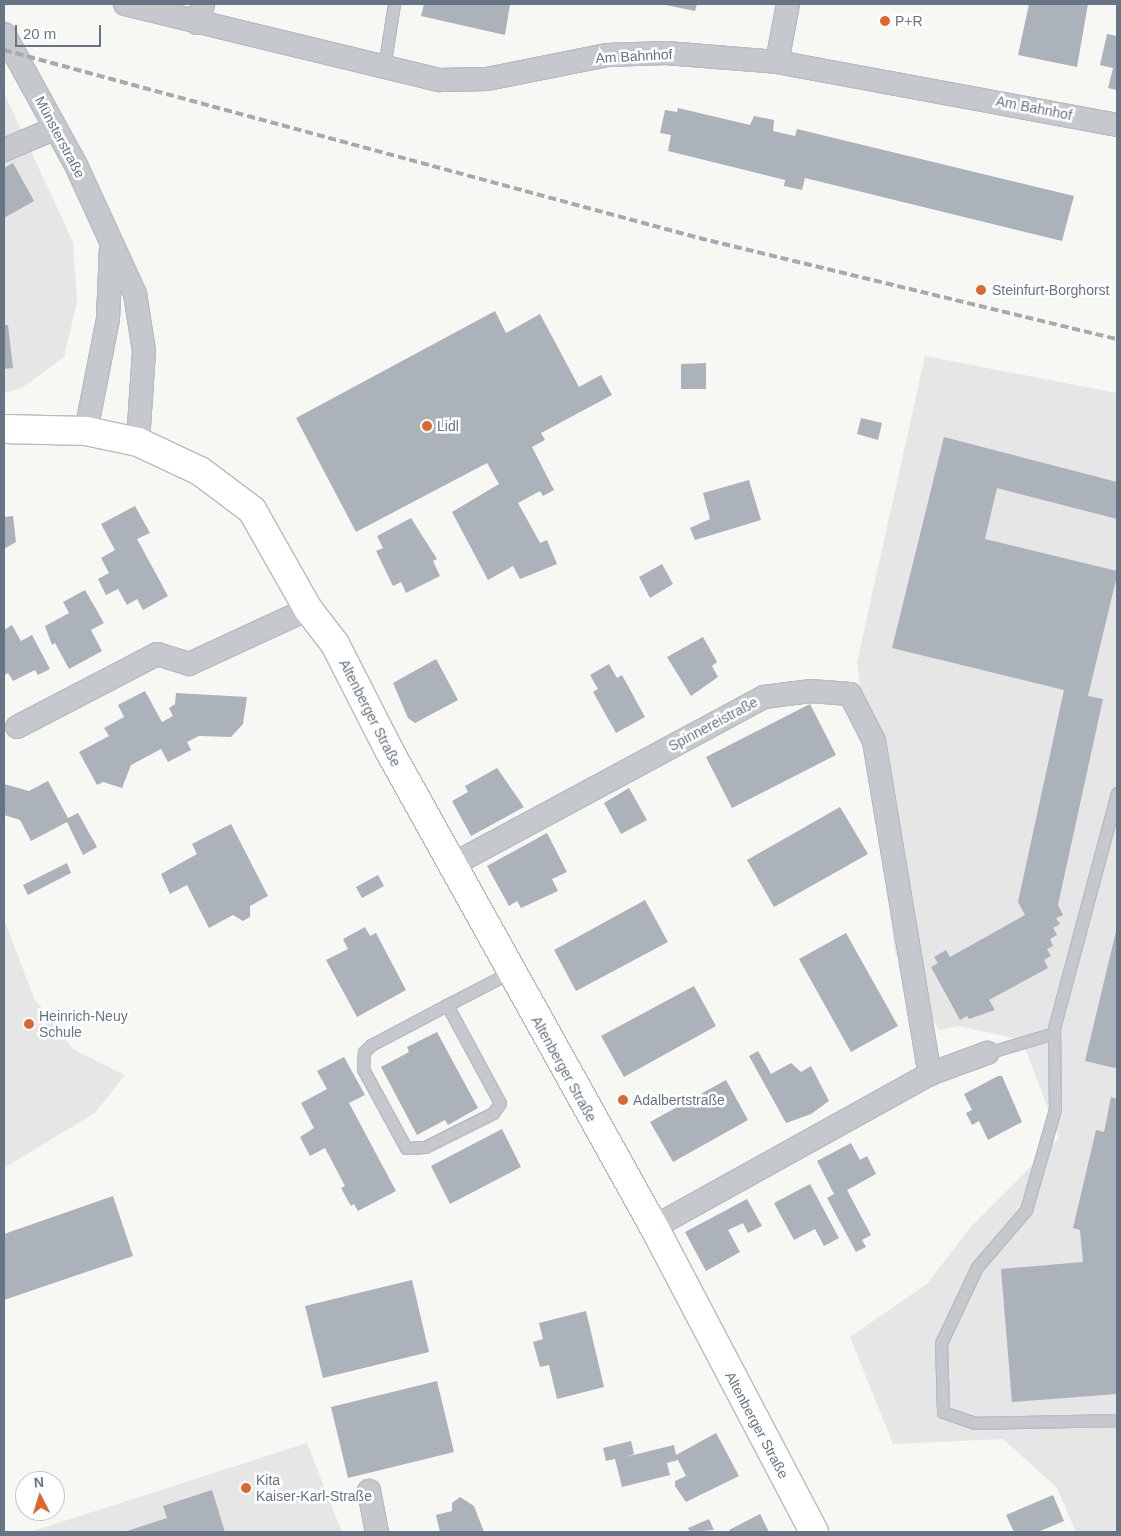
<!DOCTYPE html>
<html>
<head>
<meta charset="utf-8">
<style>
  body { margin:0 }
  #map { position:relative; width:1121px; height:1536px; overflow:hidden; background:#f7f7f4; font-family:Arial,sans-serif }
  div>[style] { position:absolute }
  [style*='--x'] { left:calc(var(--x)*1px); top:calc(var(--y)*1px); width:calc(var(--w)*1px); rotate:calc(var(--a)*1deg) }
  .built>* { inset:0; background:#e5e6e5 }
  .building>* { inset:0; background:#acb2b9 }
  .roads { filter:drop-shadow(1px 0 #b8bbc0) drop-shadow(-1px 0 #b8bbc0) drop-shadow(0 1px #b8bbc0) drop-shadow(0 -1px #b8bbc0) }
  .service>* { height:11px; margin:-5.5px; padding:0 5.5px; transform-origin:5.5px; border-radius:5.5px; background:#c5c8cc }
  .minor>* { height:22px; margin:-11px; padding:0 11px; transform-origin:11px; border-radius:11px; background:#c5c8cc }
  .secondary>* { height:28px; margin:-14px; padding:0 14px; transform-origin:14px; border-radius:14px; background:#fff }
  .rail>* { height:4px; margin-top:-2px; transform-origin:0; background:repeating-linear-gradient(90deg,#a6aab0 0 8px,transparent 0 12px) }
  .dots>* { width:14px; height:14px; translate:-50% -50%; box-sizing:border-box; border:2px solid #fff; border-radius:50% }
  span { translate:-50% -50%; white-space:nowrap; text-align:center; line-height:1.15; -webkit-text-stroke:5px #fff; paint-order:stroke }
  .poi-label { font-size:14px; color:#677484 }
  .left { translate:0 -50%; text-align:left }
  .street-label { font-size:14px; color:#677484 }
  .frame { position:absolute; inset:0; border:5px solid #677484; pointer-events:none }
  .north { position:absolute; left:15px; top:1471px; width:50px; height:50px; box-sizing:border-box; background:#fff; border:1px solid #c2c7ce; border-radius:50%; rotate:355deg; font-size:14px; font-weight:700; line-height:20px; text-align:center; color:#677484 }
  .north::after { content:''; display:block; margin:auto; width:18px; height:22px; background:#de672d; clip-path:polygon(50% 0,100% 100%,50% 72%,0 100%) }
  .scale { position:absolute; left:15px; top:25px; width:86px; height:22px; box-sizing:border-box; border:2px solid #677484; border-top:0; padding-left:6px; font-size:15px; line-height:18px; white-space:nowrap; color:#677484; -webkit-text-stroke:4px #fff; paint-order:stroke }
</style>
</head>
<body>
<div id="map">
  <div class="built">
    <div style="clip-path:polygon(4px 93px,73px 242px,77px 302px,64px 357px,22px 388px,4px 393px)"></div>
    <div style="clip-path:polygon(925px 356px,1117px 393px,1117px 1532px,1076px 1532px,1057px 1488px,1003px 1439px,893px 1444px,850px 1337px,927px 1284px,969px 1229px,1059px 1138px,1022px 1040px,959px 1026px,939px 1030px,895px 953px,857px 662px)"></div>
    <div style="clip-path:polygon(4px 919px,34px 998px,73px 1049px,125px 1075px,95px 1113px,4px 1168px)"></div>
    <div style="clip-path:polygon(307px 1443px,342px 1532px,30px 1532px)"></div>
  </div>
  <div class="building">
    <div style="clip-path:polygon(424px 4px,510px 4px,505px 35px,421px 16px)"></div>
    <div style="clip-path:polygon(661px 4px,697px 4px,695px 11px)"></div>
    <div style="clip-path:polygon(1029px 4px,1088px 4px,1077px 67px,1018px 55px)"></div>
    <div style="clip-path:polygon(1107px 34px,1117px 36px,1117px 90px,1108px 88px,1113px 68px,1100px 65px)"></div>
    <div style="clip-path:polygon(678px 108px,750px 125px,754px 116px,774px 120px,773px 131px,795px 136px,797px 129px,1074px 196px,1062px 241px,805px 178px,802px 190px,784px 186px,785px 180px,668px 151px,671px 135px,660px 133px,665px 110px,677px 112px)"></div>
    <div style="clip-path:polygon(13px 163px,34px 201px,4px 218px,4px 168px)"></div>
    <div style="clip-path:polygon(495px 311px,506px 333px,540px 314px,579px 387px,601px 375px,612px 395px,541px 433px,545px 440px,532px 447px,554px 490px,543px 496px,540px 491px,518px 503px,540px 543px,547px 540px,557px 564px,520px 579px,513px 566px,488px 580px,452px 512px,499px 484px,487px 463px,356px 532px,296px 418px)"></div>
    <div style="clip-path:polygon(4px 325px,8px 325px,13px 368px,4px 369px)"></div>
    <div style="clip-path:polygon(706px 363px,706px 389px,681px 389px,681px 364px)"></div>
    <div style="clip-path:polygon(861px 418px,882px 423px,878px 440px,857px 434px)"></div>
    <div style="clip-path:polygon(944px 437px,1117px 482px,1117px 519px,997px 488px,985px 539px,1117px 571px,1117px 576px,1088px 696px,1103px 699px,1058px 905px,1063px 915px,1056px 918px,1060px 924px,1053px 928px,1057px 935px,1050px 939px,1053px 946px,1047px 949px,1051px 956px,1044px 960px,1048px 968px,989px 1000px,995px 1010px,969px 1019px,967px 1016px,960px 1020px,931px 967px,938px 963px,934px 957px,946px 950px,950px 957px,1025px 915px,1018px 902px,1064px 690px,892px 648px)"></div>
    <div style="clip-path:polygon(749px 480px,761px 520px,695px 540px,690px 528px,710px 519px,703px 493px)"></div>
    <div style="clip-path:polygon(135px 506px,150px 533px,137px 539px,168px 596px,143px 610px,137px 599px,127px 605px,118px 589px,106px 595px,98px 579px,109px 573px,101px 558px,115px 550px,101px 524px)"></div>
    <div style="clip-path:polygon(13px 516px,16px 542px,4px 549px,4px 517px)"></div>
    <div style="clip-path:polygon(411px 518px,437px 559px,433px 561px,440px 576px,406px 593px,401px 582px,393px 586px,376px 551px,383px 548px,377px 536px)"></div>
    <div style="clip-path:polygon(662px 564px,673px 584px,650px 598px,639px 577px)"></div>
    <div style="clip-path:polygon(85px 590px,104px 623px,91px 630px,102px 651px,69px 669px,55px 643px,52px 645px,45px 626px,69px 613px,63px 602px)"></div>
    <div style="clip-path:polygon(12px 625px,21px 641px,32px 635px,50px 669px,38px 675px,35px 670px,13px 681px,8px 673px,4px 675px,4px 630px)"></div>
    <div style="clip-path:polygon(703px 637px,717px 662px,712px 666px,718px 677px,691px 696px,667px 657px)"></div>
    <div style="clip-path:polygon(436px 659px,458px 700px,415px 723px,408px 718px,393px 683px)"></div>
    <div style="clip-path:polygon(609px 664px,617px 678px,622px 675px,645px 717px,616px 733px,593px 692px,598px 689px,590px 675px)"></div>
    <div style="clip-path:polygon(145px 691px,162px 722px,173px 716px,169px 708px,175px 704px,176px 693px,247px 697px,243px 724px,231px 737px,199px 736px,187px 742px,191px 750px,168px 762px,161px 749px,131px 765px,122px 788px,103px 782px,97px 785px,79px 752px,109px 736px,104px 728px,124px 717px,118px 705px)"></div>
    <div style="clip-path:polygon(810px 704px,836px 755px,732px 808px,706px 757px)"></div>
    <div style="clip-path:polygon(497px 768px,524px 807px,471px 836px,452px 801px,468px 792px,465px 786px)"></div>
    <div style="clip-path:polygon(48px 781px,68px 818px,78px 813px,97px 847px,83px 855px,67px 822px,31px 841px,20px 820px,4px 815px,4px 784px,29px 791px)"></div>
    <div style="clip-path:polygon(629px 788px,647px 820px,621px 834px,604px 803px)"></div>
    <div style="clip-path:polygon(840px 807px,868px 854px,774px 907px,747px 860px)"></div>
    <div style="clip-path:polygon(231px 824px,268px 896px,250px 906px,250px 917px,243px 921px,233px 915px,209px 928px,187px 885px,170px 894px,161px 874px,197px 854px,192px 844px)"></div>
    <div style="clip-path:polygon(547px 833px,567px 872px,552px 879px,558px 891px,521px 908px,517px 901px,509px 906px,487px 866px)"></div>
    <div style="clip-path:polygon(67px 863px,71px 873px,28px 895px,23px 885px)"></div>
    <div style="clip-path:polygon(378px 875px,384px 886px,362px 898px,356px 887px)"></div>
    <div style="clip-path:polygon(645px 900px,668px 942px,576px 991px,554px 950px)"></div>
    <div style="clip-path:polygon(365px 927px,370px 936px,376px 933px,406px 990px,357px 1017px,326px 960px,348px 949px,343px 939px)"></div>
    <div style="clip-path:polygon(1117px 927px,1117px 1067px,1115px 1068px,1085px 1061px)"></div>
    <div style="clip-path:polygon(846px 933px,898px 1026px,851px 1052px,799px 959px)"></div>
    <div style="clip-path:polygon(694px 986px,716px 1026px,624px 1077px,601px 1036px)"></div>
    <div style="clip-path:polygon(437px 1032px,478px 1108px,448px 1125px,445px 1120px,417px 1135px,381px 1067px,409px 1052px,407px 1047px)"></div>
    <div style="clip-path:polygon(758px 1051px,771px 1074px,791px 1063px,801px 1072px,811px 1066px,829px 1101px,811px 1114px,786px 1123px,749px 1056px)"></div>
    <div style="clip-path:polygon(344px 1057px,365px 1095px,349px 1103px,396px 1191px,358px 1211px,354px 1204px,351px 1206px,341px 1188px,345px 1186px,325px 1148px,310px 1156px,300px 1137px,314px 1128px,301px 1103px,327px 1089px,317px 1071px)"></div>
    <div style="clip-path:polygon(998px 1076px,1002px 1076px,1022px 1122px,988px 1140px,979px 1121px,972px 1125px,966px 1113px,972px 1110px,964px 1094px)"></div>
    <div style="clip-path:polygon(726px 1080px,748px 1120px,673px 1162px,650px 1122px)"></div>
    <div style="clip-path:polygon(1111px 1097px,1117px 1099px,1117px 1394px,1012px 1402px,1001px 1269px,1083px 1262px,1080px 1230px,1073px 1228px,1096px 1130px,1104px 1132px)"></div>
    <div style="clip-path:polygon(502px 1129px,521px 1167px,450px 1204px,431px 1166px)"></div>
    <div style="clip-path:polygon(851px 1143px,860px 1160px,867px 1156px,876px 1174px,847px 1190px,871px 1235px,862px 1240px,866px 1247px,856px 1252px,827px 1198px,834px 1194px,817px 1161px)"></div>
    <div style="clip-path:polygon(810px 1184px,839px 1238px,824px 1246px,815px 1229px,794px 1240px,774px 1203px)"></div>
    <div style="clip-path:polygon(113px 1196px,133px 1256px,4px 1300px,4px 1234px)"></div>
    <div style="clip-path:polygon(747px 1199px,762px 1226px,748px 1233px,743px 1223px,728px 1230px,740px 1252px,706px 1271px,685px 1232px)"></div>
    <div style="clip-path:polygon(412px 1280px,429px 1352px,323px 1378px,305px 1306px)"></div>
    <div style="clip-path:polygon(586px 1311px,604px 1387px,557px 1399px,549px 1365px,540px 1367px,533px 1342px,543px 1339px,539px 1323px)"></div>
    <div style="clip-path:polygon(437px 1381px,454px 1452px,348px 1478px,331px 1407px)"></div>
    <div style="clip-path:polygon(716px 1433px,739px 1476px,686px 1502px,675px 1486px,675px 1481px,686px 1476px,678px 1460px,667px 1463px,670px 1475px,622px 1487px,615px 1459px,606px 1461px,603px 1448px,631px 1441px,634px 1454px,625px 1457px,674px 1445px,676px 1455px)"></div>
    <div style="clip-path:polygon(212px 1490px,225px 1532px,124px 1532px,167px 1518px,163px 1506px)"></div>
    <div style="clip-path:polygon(1053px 1495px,1064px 1521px,1038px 1532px,1014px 1532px,1006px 1515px)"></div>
    <div style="clip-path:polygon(460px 1497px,474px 1506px,484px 1532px,440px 1532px,436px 1515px,452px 1511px,452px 1503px)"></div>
    <div style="clip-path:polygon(760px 1514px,769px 1532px,731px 1532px,729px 1530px)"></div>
    <div style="clip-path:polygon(709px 1519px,714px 1530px,690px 1532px,688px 1528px)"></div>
  </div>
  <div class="roads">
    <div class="service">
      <div style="--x:384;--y:67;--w:64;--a:-81"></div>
      <div style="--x:1117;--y:793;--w:243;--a:105"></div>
      <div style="--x:1054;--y:1028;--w:81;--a:89.3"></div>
      <div style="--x:1055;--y:1109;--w:105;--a:106"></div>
      <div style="--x:1026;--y:1210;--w:75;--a:130.7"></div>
      <div style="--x:977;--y:1267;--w:84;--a:115.3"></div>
      <div style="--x:941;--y:1343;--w:69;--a:88.3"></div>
      <div style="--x:943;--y:1412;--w:34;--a:19"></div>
      <div style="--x:975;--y:1423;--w:142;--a:-1.2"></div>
      <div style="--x:447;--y:1005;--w:111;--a:61.6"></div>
      <div style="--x:500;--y:1103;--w:12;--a:125"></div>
      <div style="--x:493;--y:1113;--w:76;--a:153.4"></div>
      <div style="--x:425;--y:1147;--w:19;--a:177"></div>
      <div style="--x:406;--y:1148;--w:90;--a:-118.6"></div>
      <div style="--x:363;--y:1069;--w:17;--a:-87"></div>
      <div style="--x:364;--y:1052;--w:10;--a:-45"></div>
      <div style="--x:371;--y:1045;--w:86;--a:-27.8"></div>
      <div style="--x:447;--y:1005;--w:72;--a:-27.3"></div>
      <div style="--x:987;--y:1053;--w:70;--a:-16.6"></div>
    </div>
    <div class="minor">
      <div style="--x:125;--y:4;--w:324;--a:13.6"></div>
      <div style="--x:440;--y:80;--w:47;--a:-1.2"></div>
      <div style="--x:487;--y:79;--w:122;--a:-11.3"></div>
      <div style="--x:607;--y:55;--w:59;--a:-1.9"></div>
      <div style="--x:666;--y:53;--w:111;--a:4.6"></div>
      <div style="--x:777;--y:62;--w:346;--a:10.5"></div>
      <div style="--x:197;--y:23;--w:20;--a:-72"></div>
      <div style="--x:4;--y:34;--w:149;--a:61.2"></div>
      <div style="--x:76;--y:165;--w:142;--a:65.4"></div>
      <div style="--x:135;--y:294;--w:58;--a:81"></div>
      <div style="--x:144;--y:351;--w:91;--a:93.8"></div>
      <div style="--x:777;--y:62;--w:59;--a:-79.3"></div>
      <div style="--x:4;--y:150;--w:56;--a:-22.9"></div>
      <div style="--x:86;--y:431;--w:114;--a:-78.9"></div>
      <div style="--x:108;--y:319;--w:72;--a:-87.6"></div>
      <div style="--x:17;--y:727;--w:158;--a:-27.5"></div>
      <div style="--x:157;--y:654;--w:34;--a:17"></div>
      <div style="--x:189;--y:664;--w:131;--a:-24.8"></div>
      <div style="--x:452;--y:865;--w:354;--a:-28.3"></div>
      <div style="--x:764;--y:697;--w:46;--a:-7.4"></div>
      <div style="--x:810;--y:691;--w:40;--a:4.3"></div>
      <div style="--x:850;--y:694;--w:53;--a:62.9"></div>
      <div style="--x:874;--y:741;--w:338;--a:80.5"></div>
      <div style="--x:654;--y:1227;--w:316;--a:-29"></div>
      <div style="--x:930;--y:1074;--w:61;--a:-20.2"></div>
      <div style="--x:369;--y:1491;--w:42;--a:79"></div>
    </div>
    <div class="secondary">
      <div style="--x:4;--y:429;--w:82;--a:1.4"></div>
      <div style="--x:86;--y:431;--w:53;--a:11.9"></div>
      <div style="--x:138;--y:442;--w:68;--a:25.1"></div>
      <div style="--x:200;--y:471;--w:65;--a:36.9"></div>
      <div style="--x:252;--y:510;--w:114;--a:60.5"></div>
      <div style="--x:308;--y:609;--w:44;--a:52.4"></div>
      <div style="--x:335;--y:644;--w:121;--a:63"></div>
      <div style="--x:390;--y:752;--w:543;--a:60.94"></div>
      <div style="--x:654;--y:1227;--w:344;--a:62.3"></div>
    </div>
  </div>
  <div class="rail">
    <div style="--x:4;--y:50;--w:720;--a:15.14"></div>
    <div style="--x:699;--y:238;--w:430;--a:13.6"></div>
  </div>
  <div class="dots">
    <div style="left:885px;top:21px;background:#de672d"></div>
    <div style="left:981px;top:290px;background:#de672d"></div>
    <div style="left:427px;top:426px;background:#de672d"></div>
    <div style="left:29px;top:1024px;background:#de672d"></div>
    <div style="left:623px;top:1100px;background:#de672d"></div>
    <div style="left:246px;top:1488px;background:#de672d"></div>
  </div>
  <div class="poi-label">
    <span class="left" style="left:895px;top:21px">P+R</span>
    <span class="left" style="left:992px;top:290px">Steinfurt-Borghorst</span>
    <span class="left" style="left:437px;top:426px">Lidl</span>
    <span class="left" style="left:39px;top:1024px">Heinrich-Neuy<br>Schule</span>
    <span class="left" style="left:633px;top:1100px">Adalbertstraße</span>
    <span class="left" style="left:256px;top:1488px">Kita<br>Kaiser-Karl-Straße</span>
  </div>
  <div class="street-label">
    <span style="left:634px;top:56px;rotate:-3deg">Am Bahnhof</span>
    <span style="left:1034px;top:108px;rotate:11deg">Am Bahnhof</span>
    <span style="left:60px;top:137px;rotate:62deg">Münsterstraße</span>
    <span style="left:370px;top:713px;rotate:63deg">Altenberger Straße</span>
    <span style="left:713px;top:724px;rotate:-28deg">Spinnereistraße</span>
    <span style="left:564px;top:1069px;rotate:61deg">Altenberger Straße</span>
    <span style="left:757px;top:1425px;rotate:62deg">Altenberger Straße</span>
  </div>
  <div class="frame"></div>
  <div class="north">N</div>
  <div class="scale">20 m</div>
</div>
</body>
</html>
